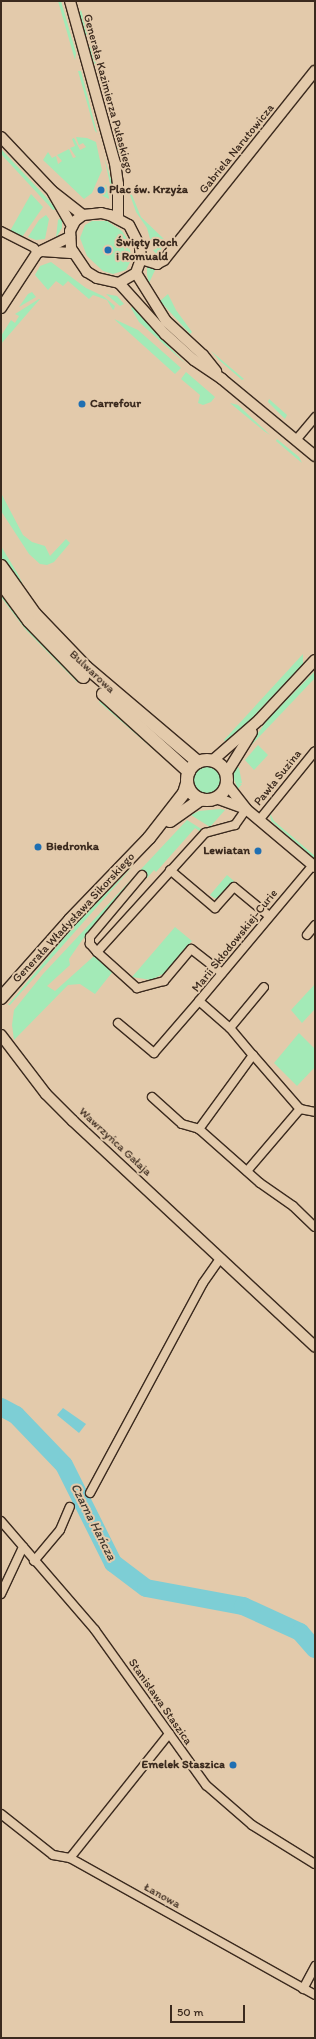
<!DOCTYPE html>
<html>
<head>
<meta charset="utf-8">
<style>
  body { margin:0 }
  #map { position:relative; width:316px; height:2039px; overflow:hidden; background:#e3caab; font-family:Itim,sans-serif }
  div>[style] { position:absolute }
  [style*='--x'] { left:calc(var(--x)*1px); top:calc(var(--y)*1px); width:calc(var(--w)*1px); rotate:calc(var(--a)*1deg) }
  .green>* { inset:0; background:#a3eab7 }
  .round { border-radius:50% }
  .water>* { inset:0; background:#7dced5 }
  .river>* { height:18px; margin:-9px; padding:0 9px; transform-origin:9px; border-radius:9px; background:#7dced5 }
  .roads { filter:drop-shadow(1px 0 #3b2a1e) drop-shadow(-1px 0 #3b2a1e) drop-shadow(0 1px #3b2a1e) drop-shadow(0 -1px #3b2a1e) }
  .minor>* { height:8px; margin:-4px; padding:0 4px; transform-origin:4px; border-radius:4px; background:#e3caab }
  .tertiary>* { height:10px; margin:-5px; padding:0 5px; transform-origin:5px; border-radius:5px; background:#e3caab }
  .secondary>* { height:12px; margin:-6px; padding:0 6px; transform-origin:6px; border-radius:6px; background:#e3caab }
  .secondary>.ring { margin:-6px; padding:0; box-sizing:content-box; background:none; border:12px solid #e3caab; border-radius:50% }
  .dots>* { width:11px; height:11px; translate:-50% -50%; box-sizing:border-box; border:2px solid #e3caab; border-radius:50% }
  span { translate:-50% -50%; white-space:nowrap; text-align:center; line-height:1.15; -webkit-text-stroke:4px #e3caab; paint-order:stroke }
  .street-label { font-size:12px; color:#3b2a1e }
  .poi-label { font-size:12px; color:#3b2a1e; font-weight:700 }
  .left { translate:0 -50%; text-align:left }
  .right { translate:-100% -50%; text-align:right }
  .water-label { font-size:13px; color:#423a30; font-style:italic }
  .frame { position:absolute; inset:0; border:2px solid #3b2a1e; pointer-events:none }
  .scale { position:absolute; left:170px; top:2005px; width:75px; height:18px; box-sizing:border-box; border:2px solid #3b2a1e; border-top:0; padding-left:5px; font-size:12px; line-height:14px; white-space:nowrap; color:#3b2a1e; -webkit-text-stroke:3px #e3caab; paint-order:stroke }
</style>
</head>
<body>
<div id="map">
  <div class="green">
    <div style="clip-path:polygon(58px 1px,61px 1px,76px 53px,75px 60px)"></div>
    <div style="clip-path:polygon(81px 10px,88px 34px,85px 36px,78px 14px)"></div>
    <div style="clip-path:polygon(91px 46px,97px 64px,95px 65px,88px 48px)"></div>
    <div style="clip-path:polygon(78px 71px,81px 71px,97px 133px,95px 131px)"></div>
    <div style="clip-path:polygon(76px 137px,87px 138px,96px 142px,102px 170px,92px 193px,84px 199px,43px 160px,48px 152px,52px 158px,56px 156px,58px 164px,62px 161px,57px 155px,69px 149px,73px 158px,76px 157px,70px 148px,75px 146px,72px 139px,74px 138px,80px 150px,86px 147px,83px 143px,79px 145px)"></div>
    <div style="clip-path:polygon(120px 144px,125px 166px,124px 166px,116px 146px)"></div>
    <div style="clip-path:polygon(1px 149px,46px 197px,56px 209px,53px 210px,1px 154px)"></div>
    <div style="clip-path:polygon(102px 151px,113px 185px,113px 197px,105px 161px)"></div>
    <div style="clip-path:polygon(106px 184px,109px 198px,109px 199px,101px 195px)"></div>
    <div style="clip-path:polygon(129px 192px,132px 195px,141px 217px,166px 241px,157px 255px,153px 250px,157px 249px,156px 245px,152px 246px,147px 228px,136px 212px)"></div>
    <div style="clip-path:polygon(31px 194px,43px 207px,22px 237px,10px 231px)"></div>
    <div style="clip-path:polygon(46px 215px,49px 219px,45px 239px,36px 240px,28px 237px,39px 220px)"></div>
    <div style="clip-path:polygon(62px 217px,62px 228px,56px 238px,58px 220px)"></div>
    <div style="clip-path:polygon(92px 221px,107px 221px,122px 231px,127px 239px,132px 258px,126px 270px,113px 274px,103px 271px,87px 256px,80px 238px,85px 225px)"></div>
    <div style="clip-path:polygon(51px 262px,86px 288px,103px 296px,115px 306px,114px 309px,113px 310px,107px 300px,93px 295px,89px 299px,68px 281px,63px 286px,56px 281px,48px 290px,35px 275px,40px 266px)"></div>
    <div style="clip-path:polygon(147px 267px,156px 268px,149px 283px,147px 275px)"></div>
    <div style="clip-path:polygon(32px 292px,36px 297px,19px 307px,28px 294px)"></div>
    <div style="clip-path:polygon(106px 294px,117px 296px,124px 304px,120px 306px)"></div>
    <div style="clip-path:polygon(168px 294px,176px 310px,192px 332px,190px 334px,160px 301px)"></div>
    <div style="clip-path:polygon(39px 299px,40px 299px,1px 344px,1px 336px,11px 320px,15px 323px,19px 316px,15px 314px)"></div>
    <div style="clip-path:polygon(134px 305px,155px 332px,186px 364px,139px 322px,131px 308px)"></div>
    <div style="clip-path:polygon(114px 319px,138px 330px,181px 368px,175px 374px)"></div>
    <div style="clip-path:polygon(211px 351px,231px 368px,244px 379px,242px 380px,219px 360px)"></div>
    <div style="clip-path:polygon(186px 372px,215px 397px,211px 402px,203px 405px,198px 403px,200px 395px,181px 379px)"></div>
    <div style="clip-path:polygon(269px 399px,287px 415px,285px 419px,268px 402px)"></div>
    <div style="clip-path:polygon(230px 403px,238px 405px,270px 435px,264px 431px)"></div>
    <div style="clip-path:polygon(277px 439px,299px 457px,302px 463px,276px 441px)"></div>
    <div style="clip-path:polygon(1px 493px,23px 535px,32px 542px,45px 546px,50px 556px,66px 539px,70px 543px,54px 562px,47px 565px,40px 564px,29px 554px,1px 511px)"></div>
    <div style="clip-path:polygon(1px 546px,19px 576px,32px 605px,1px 560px)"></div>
    <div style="clip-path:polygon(1px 589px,77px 677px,77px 682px,25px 629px,1px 597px)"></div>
    <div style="clip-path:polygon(303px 654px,303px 664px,227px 744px,224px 740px)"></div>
    <div style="clip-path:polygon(315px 671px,315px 678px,242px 755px,269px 718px)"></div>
    <div style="clip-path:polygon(101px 698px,170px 759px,168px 762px,99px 702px)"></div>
    <div style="clip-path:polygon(258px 745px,268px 755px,254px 770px,245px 760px)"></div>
    <div class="round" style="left:188px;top:761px;width:38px;height:38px"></div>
    <div style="clip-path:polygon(235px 764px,239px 768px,242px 783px,239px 783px,242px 784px,238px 789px,232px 775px)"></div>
    <div style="clip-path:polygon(220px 809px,225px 810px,210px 827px,191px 815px,199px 811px)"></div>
    <div style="clip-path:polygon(270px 813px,274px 821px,315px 856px,315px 859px,271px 821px)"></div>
    <div style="clip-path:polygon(187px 820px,203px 830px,201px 832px,195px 828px,156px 872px,154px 870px,147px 878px,140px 872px,87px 933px,69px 959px,70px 965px,47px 986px,55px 991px,94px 956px,97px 956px,114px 970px,95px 994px,80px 984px,68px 985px,14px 1040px,12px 1025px,14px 1010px,43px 974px)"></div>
    <div style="clip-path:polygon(134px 865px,10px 1005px,8px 1005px,74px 926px)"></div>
    <div style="clip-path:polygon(227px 875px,234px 881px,218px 899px,214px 898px,210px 895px)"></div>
    <div style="clip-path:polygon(175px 927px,192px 941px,165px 973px,151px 980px,132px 977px)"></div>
    <div style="clip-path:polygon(315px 984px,315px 1009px,302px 1023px,291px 1010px)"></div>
    <div style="clip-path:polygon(299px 1033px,315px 1049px,315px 1067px,297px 1086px,274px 1063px)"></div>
  </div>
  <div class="water">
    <div style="clip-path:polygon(63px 1408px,86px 1424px,79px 1433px,57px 1415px)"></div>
  </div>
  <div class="river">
    <div style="--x:1;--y:1407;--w:17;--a:28"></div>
    <div style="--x:16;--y:1415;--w:69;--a:46.2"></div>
    <div style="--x:64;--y:1465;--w:110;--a:63.4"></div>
    <div style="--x:113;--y:1563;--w:41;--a:37.1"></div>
    <div style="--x:146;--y:1588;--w:99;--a:10.5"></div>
    <div style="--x:243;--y:1606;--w:63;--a:24.5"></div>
    <div style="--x:300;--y:1632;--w:23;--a:49"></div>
  </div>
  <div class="roads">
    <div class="minor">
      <div style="--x:1;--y:231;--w:37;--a:27"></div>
      <div style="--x:34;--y:248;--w:6;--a:59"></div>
      <div style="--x:296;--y:440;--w:30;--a:-50"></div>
      <div style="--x:260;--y:819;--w:87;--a:-51"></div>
      <div style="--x:313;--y:865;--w:177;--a:130"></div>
      <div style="--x:199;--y:1001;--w:41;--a:41.1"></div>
      <div style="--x:230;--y:1028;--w:35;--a:50"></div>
      <div style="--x:253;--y:1055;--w:92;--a:126.1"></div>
      <div style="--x:199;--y:1129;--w:81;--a:41.5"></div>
      <div style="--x:260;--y:1183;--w:40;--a:34.9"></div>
      <div style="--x:293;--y:1206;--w:30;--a:44"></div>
      <div style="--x:170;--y:870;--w:59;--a:40.2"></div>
      <div style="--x:215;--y:908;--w:28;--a:-48"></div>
      <div style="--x:234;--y:887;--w:45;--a:39.6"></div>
      <div style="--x:307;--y:935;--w:13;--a:-51"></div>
      <div style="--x:97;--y:952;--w:11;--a:-131"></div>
      <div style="--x:90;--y:944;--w:7;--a:-90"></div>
      <div style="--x:90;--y:937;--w:81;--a:-50"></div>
      <div style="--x:222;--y:973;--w:39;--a:-142"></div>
      <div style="--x:191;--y:949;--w:42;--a:130.2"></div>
      <div style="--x:164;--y:981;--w:28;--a:165"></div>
      <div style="--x:137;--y:988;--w:54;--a:-138"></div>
      <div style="--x:97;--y:952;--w:161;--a:-47.8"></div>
      <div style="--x:205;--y:833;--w:31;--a:-15"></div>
      <div style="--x:235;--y:825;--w:19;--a:-55"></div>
      <div style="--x:118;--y:1023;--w:47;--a:39.8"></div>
      <div style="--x:154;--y:1053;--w:69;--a:-49.1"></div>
      <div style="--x:230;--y:1028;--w:53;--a:-50.3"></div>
      <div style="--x:253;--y:1055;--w:72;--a:49"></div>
      <div style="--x:300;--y:1109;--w:15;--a:11"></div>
      <div style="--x:152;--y:1097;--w:40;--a:42"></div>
      <div style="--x:182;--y:1124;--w:18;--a:16"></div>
      <div style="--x:247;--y:1171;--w:82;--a:-49.5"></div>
      <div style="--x:90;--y:1493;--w:238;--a:-61.7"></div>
      <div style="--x:203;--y:1283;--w:29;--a:-55"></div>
      <div style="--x:1;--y:1521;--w:144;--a:49.2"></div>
      <div style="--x:95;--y:1630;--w:191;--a:54.4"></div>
      <div style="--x:206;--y:1785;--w:61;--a:41"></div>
      <div style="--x:252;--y:1825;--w:74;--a:31.8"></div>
      <div style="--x:34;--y:1561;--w:40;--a:-50"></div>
      <div style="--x:60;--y:1530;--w:25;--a:-67"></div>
      <div style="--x:1;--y:1594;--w:52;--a:-64.9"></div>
      <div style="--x:1;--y:1814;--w:66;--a:38.3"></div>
      <div style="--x:53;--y:1855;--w:17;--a:10"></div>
      <div style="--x:70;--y:1858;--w:281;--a:29.2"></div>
      <div style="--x:70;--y:1858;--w:159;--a:-51.4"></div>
      <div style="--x:303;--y:1989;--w:26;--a:-62"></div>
    </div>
    <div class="tertiary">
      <div style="--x:70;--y:1;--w:168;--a:74.5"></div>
      <div style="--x:115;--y:163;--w:21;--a:82"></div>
      <div style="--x:118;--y:184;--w:35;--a:90"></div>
      <div style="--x:1;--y:137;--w:74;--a:46.6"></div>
      <div style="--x:52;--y:191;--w:39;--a:38"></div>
      <div style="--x:53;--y:193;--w:38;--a:60"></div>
      <div style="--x:101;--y:213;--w:9;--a:13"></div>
      <div style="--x:110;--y:215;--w:21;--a:28"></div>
      <div style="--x:129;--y:225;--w:25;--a:63"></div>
      <div style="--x:140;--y:247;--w:12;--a:85"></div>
      <div style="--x:141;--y:259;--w:15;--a:110"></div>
      <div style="--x:136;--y:273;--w:20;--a:150"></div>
      <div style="--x:119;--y:283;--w:23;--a:-167"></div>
      <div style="--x:97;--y:278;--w:12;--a:-149"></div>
      <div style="--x:87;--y:272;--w:29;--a:-124"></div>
      <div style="--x:71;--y:248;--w:17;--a:-93"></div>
      <div style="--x:70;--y:231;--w:11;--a:-63"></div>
      <div style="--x:75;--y:221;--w:10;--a:-37"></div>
      <div style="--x:83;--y:215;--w:18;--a:-6"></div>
      <div style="--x:42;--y:251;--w:32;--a:4"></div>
      <div style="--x:141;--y:259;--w:17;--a:17"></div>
      <div style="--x:157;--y:264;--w:8;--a:-30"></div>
      <div style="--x:164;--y:260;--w:242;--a:-51.4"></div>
      <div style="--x:136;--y:273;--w:57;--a:58"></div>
      <div style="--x:166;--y:321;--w:50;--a:42.6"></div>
      <div style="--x:203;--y:355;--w:21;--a:51"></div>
      <div style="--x:119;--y:283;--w:69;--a:48"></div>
      <div style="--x:165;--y:334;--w:39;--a:42"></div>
      <div style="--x:194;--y:360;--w:34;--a:34"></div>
      <div style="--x:222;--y:379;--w:121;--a:39.6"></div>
      <div style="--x:1;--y:308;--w:66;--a:-56.8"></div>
      <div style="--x:37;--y:253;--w:37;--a:-26"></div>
      <div style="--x:212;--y:761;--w:62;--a:-41.1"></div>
      <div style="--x:259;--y:720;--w:82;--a:-47"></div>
      <div style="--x:226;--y:774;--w:49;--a:-58.2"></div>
      <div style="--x:226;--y:783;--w:33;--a:52"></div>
      <div style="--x:246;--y:809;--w:90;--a:40"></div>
      <div style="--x:216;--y:798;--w:30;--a:20"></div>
      <div style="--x:1;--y:1035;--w:74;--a:52.7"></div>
      <div style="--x:46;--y:1094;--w:38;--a:45"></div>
      <div style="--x:73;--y:1121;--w:331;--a:43"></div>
    </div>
    <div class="secondary">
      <div style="--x:1;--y:566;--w:59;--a:54.7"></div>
      <div style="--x:35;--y:614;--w:74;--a:46.1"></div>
      <div style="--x:86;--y:667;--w:147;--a:40.3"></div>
      <div style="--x:1;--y:583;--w:47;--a:53.6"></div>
      <div style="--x:29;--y:621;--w:78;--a:46"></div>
      <div style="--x:103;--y:694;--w:116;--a:42.2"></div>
      <div class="ring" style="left:187px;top:760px;width:28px;height:28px"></div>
      <div style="--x:170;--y:821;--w:38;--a:-35"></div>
      <div style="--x:1;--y:998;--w:104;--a:-48.5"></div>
      <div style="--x:70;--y:920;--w:114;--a:-46.1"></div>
      <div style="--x:149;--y:838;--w:57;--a:-52.1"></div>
      <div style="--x:184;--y:793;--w:10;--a:-73"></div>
    </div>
  </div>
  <div class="dots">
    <div style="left:101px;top:190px;background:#1f6fb2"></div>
    <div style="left:108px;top:250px;background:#1f6fb2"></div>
    <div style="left:82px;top:404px;background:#1f6fb2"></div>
    <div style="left:38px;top:847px;background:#1f6fb2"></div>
    <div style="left:258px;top:851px;background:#1f6fb2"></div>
    <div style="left:233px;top:1765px;background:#1f6fb2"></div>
  </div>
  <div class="street-label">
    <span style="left:108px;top:94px;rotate:75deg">Generała Kazimierza Pułaskiego</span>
    <span style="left:237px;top:149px;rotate:-51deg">Gabriela Narutowicza</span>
    <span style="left:92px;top:672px;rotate:43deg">Bulwarowa</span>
    <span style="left:278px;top:778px;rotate:-51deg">Pawła Suzina</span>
    <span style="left:74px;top:918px;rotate:-47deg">Generała Władysława Sikorskiego</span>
    <span style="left:235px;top:941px;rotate:-51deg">Marii Skłodowskiej-Curie</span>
    <span style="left:115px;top:1142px;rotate:43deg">Wawrzyńca Gałaja</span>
    <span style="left:160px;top:1702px;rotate:55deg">Stanisława Staszica</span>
    <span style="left:162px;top:1896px;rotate:29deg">Łanowa</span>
  </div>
  <div class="poi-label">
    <span class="left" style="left:109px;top:190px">Plac św. Krzyża</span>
    <span class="left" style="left:116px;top:250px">Święty Roch<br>i Romuald</span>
    <span class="left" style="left:90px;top:404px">Carrefour</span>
    <span class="left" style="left:46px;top:847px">Biedronka</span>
    <span class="right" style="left:250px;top:851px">Lewiatan</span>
    <span class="right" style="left:225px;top:1765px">Emelek Staszica</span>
  </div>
  <div class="water-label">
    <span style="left:93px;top:1522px;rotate:63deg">Czarna Hańcza</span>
  </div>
  <div class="frame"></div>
  <div class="scale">50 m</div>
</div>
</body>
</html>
